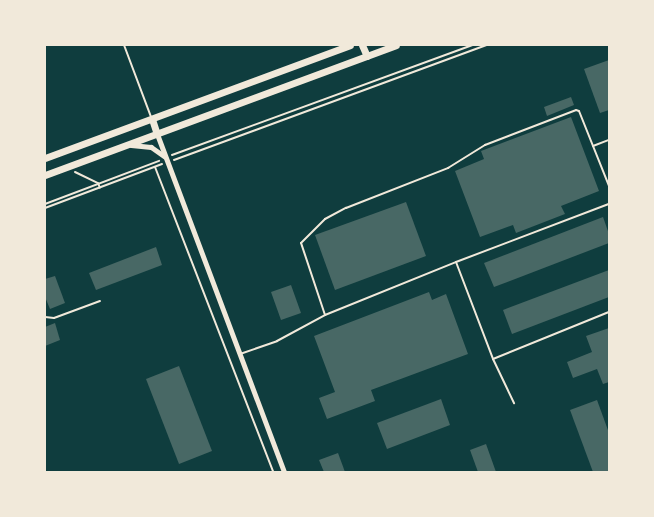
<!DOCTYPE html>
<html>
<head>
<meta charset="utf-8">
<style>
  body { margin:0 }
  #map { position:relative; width:654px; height:517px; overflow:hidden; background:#0f3d3e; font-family:Overpass,sans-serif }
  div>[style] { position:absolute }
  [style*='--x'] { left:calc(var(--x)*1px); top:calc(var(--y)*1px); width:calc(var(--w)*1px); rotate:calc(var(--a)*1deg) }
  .building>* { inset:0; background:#486865 }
  .path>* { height:2px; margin:-1px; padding:0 1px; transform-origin:1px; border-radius:1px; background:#f1e9da }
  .service>* { height:2px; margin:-1px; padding:0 1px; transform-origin:1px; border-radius:1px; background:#f1e9da }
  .tertiary>* { height:5px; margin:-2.5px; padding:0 2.5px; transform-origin:2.5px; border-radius:2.5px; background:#f1e9da }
  .primary>* { height:7px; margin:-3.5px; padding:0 3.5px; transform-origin:3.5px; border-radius:3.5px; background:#f1e9da }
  span { translate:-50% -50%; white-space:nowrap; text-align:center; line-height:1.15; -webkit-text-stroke:4.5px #f1e9da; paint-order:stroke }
  .frame { position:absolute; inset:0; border:46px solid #f1e9da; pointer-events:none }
</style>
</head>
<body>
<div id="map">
  <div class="building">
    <div style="clip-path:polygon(609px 60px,609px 110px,600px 113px,584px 69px)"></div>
    <div style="clip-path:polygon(571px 97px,574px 105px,547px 116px,544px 107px)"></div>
    <div style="clip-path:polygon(571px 117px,599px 191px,561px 206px,565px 214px,516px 233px,513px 225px,480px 237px,455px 171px,484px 159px,481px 151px)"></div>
    <div style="clip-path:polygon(406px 202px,426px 256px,335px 290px,315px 235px)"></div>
    <div style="clip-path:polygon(603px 217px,609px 234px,609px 243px,494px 287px,484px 263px)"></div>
    <div style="clip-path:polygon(156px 247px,162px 265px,96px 290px,89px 273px)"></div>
    <div style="clip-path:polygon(609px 270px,609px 297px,512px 334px,503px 310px)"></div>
    <div style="clip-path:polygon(55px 276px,65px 303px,50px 309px,45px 297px,45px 279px)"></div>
    <div style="clip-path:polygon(291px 285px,301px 313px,281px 320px,271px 292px)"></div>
    <div style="clip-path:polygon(429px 292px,432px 300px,446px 294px,468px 354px,371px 390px,375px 401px,327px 419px,319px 398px,335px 392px,314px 336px)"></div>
    <div style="clip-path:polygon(55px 323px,60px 340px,45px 346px,45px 327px)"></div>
    <div style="clip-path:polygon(609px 328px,609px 382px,603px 384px,597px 369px,573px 378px,567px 362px,592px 352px,586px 336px)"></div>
    <div style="clip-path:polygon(179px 366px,212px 451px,179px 464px,146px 379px)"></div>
    <div style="clip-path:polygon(441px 399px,450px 425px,387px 449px,377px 423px)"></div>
    <div style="clip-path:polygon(597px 400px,609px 433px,609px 472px,593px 472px,570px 410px)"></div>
    <div style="clip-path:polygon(486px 444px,496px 472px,478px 472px,470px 450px)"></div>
    <div style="clip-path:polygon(338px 453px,345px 472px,324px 472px,319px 460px)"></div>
  </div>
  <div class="path">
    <div style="--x:172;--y:155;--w:320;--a:-20.1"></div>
    <div style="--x:174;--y:160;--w:333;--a:-20.2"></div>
    <div style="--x:155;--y:167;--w:327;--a:68.8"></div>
    <div style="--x:75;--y:172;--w:25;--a:26"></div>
    <div style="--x:98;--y:183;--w:5;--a:68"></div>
    <div style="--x:45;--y:204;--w:122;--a:-20.7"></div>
    <div style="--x:45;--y:208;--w:125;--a:-20.6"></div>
  </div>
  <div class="service">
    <div style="--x:124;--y:45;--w:77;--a:69.4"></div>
    <div style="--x:593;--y:146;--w:17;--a:-21"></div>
    <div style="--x:456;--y:262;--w:164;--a:-20.8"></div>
    <div style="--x:325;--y:315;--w:76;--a:-108.4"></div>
    <div style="--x:301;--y:243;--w:34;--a:-45"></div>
    <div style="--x:325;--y:219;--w:24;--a:-28"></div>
    <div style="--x:346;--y:208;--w:110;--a:-21.4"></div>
    <div style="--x:448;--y:168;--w:44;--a:-31.9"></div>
    <div style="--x:485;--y:145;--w:97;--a:-21"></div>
    <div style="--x:576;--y:110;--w:3;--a:18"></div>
    <div style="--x:579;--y:111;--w:81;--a:68.2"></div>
    <div style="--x:45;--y:317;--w:9;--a:6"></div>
    <div style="--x:54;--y:318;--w:49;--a:-20.3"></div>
    <div style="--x:240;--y:354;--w:39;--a:-19"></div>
    <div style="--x:277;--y:341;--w:55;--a:-28.4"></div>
    <div style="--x:325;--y:315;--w:141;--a:-22"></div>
    <div style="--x:456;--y:262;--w:104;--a:69.1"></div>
    <div style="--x:493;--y:359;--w:125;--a:-22.1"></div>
    <div style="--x:493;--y:359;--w:49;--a:64.5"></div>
  </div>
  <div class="tertiary">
    <div style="--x:157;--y:134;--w:361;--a:69.4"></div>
    <div style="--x:131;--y:145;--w:20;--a:6"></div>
    <div style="--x:151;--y:147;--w:16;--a:35"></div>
  </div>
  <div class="primary">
    <div style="--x:362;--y:45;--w:12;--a:66"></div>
    <div style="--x:152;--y:119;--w:16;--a:72"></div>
    <div style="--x:45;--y:158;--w:325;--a:-20.3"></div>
    <div style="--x:45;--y:175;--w:374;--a:-20.3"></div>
  </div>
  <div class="frame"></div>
</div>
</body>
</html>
